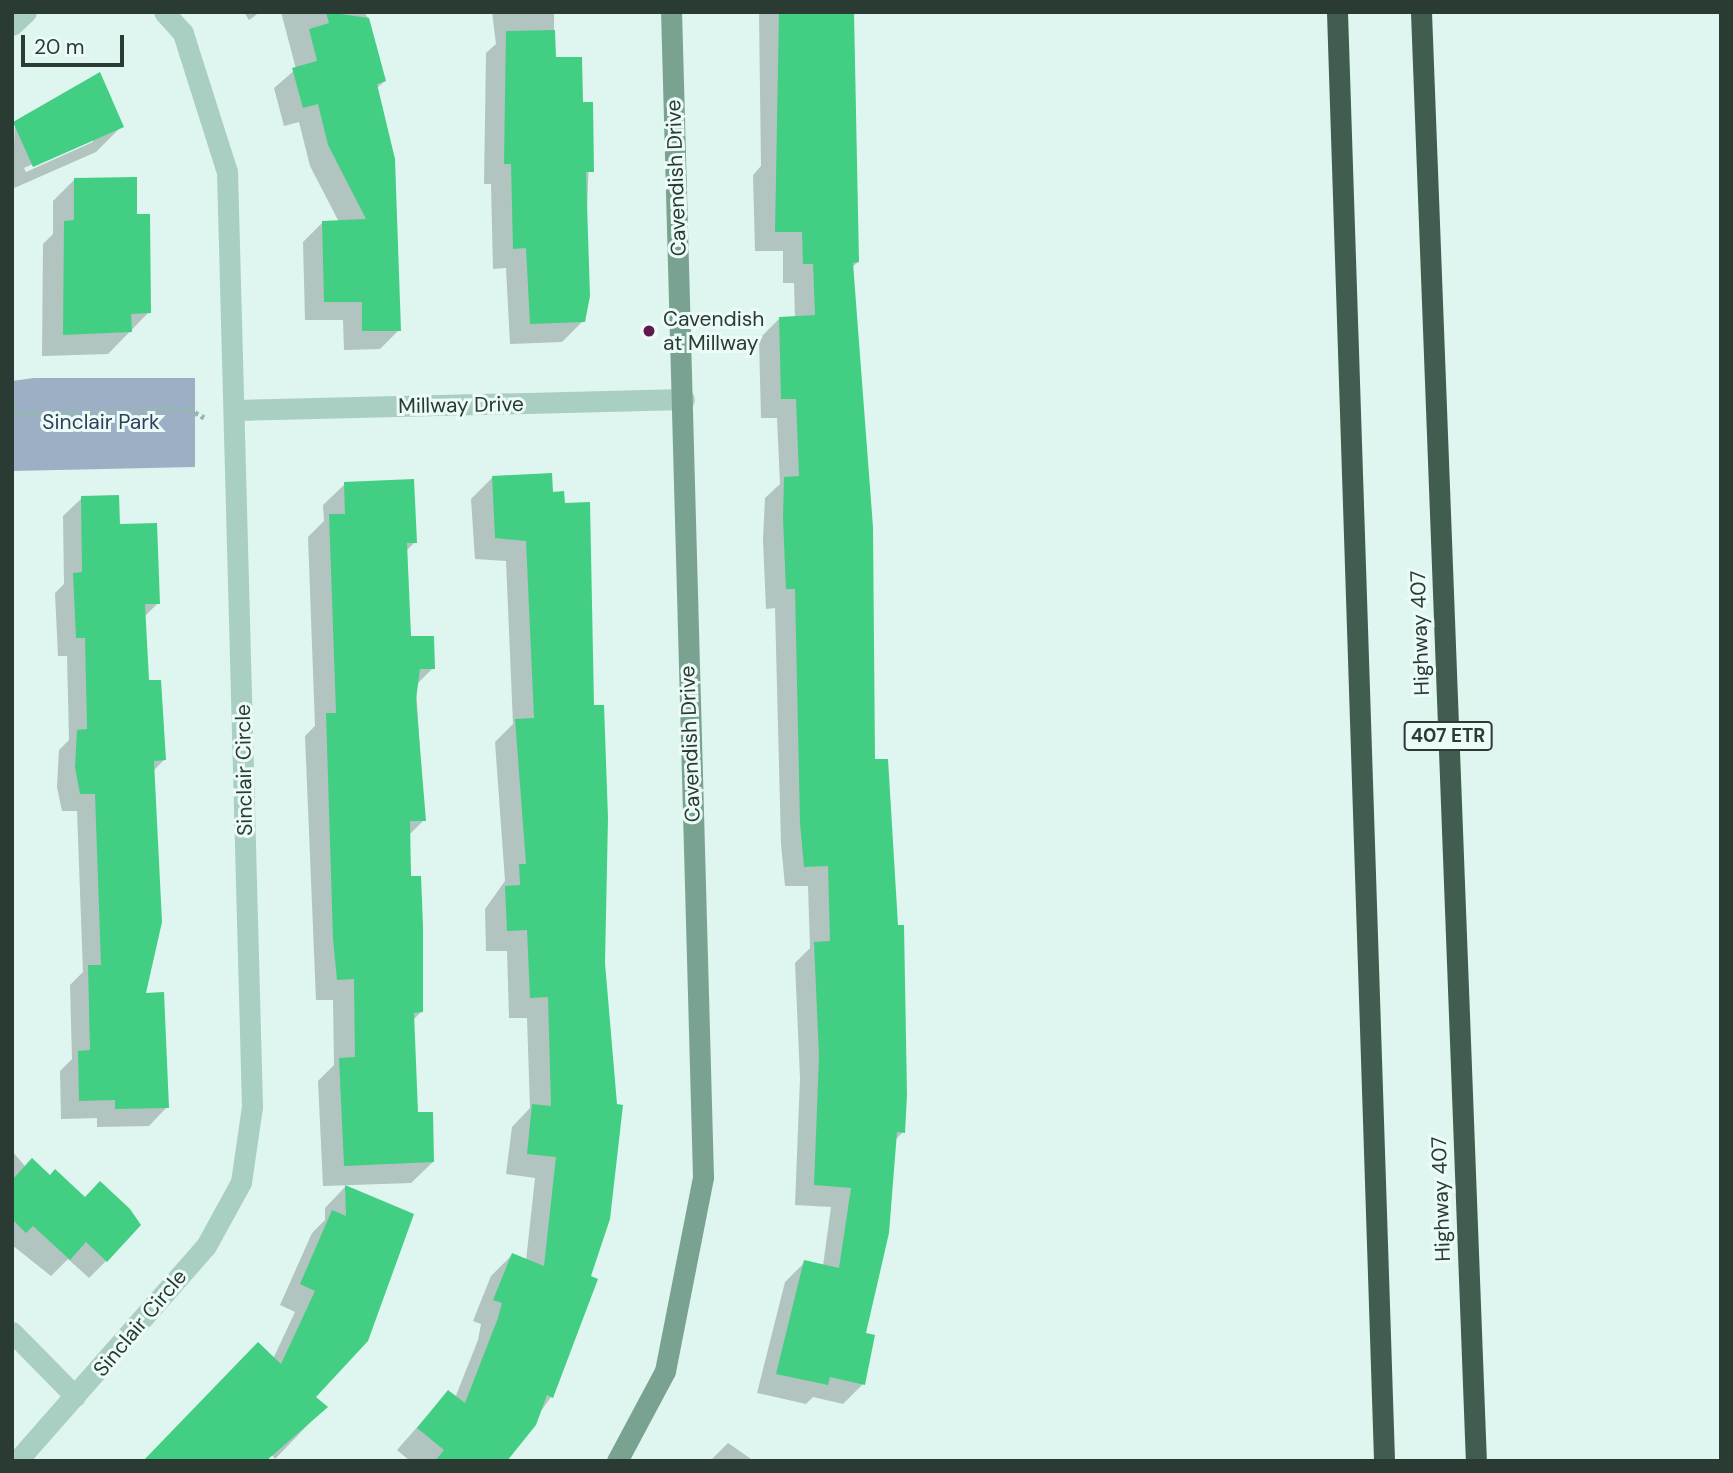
<!DOCTYPE html>
<html>
<head>
<meta charset="utf-8">
<style>
  body { margin:0 }
  #map { position:relative; width:1733px; height:1473px; overflow:hidden; background:#dff5ef; font-family:"DM Sans",sans-serif }
  div>[style] { position:absolute }
  [style*='--x'] { left:calc(var(--x)*1px); top:calc(var(--y)*1px); width:calc(var(--w)*1px); rotate:calc(var(--a)*1deg) }
  .green>* { inset:0; background:#9dafc5 }
  .shadow>* { inset:0; background:#0003 }
  .building>* { inset:0; background:#42cf83 }
  .path>* { height:4.5px; margin-top:-2.25px; transform-origin:0; background:repeating-linear-gradient(90deg,#93baac 0 3.5px,transparent 0 7px) }
  .street>* { height:21px; margin:-10.5px; padding:0 10.5px; transform-origin:10.5px; border-radius:10.5px; background:#a9cec2 }
  .secondary>* { height:21px; margin:-10.5px; padding:0 10.5px; transform-origin:10.5px; border-radius:10.5px; background:#7aa291 }
  .highway>* { height:21px; margin:-10.5px; padding:0 10.5px; transform-origin:10.5px; border-radius:10.5px; background:#405d4f }
  .dots>* { width:19px; height:19px; translate:-50% -50%; box-sizing:border-box; border:4px solid #ecfbf8; border-radius:50% }
  span { translate:-50% -50%; white-space:nowrap; text-align:center; line-height:1.15; -webkit-text-stroke:6px #ecfbf8; paint-order:stroke }
  .shield-label span { padding:2px 5px; background:#ecfbf8; border:2px solid; border-radius:5px; -webkit-text-stroke-width:0 }
  .shield-label { font-size:19px; color:#293b33; font-weight:700 }
  .street-label { font-size:21px; color:#293b33 }
  .poi-label { font-size:21px; color:#293b33 }
  .left { translate:0 -50%; text-align:left }
  .park-label { font-size:21px; color:#2b3f5b }
  .frame { position:absolute; inset:0; border:14px solid #293b33; pointer-events:none }
  .scale { position:absolute; left:21px; top:35px; width:103px; height:32px; box-sizing:border-box; border:4px solid #293b33; border-top:0; padding-left:9px; font-size:21px; line-height:24px; white-space:nowrap; color:#293b33; -webkit-text-stroke:5px #ecfbf8; paint-order:stroke }
</style>
</head>
<body>
<div id="map">
  <div class="green">
    <div style="clip-path:polygon(34px 378px,195px 378px,195px 467px,12px 471px,12px 381px)"></div>
  </div>
  <div class="shadow">
    <div style="clip-path:polygon(244px 12px,260px 12px,249px 20px)"></div>
    <div style="clip-path:polygon(281px 12px,364px 12px,368px 18px,385px 81px,376px 89px,399px 330px,380px 349px,344px 350px,343px 320px,305px 320px,303px 242px,322px 223px,339px 222px,310px 166px,299px 122px,284px 126px,274px 88px,296px 69px)"></div>
    <div style="clip-path:polygon(492px 12px,554px 12px,554px 59px,581px 104px,591px 103px,583px 321px,562px 342px,510px 344px,506px 268px,493px 269px,491px 184px,484px 184px,486px 53px,496px 44px)"></div>
    <div style="clip-path:polygon(759px 12px,852px 12px,858px 262px,851px 268px,874px 761px,903px 1132px,894px 1141px,864px 1334px,863px 1384px,843px 1404px,813px 1397px,806px 1404px,757px 1393px,785px 1282px,805px 1262px,823px 1266px,831px 1207px,795px 1205px,800px 1078px,795px 963px,810px 948px,808px 886px,785px 886px,781px 844px,775px 608px,766px 609px,763px 540px,765px 498px,780px 484px,777px 418px,761px 418px,759px 339px,779px 319px,795px 318px,794px 283px,783px 283px,783px 251px,755px 251px,753px 175px,761px 166px)"></div>
    <div style="clip-path:polygon(evenodd,15px 123px,122px 126px,96px 152px,12px 189px,15px 123px,93px 138px,93px 142px,26px 172px,24px 168px,93px 138px)"></div>
    <div style="clip-path:polygon(74px 180px,135px 216px,149px 312px,108px 354px,42px 356px,43px 244px,53px 234px,53px 201px)"></div>
    <div style="clip-path:polygon(492px 478px,552px 494px,564px 505px,588px 504px,551px 1397px,505px 1461px,410px 1461px,397px 1450px,448px 1392px,455px 1398px,478px 1340px,481px 1324px,473px 1321px,491px 1276px,512px 1255px,526px 1261px,535px 1178px,506px 1174px,512px 1127px,530px 1108px,527px 1018px,509px 1018px,507px 951px,486px 951px,485px 909px,505px 881px,495px 742px,513px 724px,506px 561px,475px 559px,471px 499px)"></div>
    <div style="clip-path:polygon(345px 484px,415px 542px,405px 552px,410px 638px,433px 668px,416px 685px,424px 820px,408px 836px,421px 1012px,413px 1020px,416px 1114px,433px 1162px,411px 1183px,323px 1186px,318px 1081px,334px 1065px,333px 1000px,316px 1000px,305px 736px,315px 726px,308px 537px,324px 521px,323px 505px)"></div>
    <div style="clip-path:polygon(82px 498px,118px 526px,158px 603px,144px 617px,148px 682px,164px 760px,153px 771px,144px 994px,167px 1107px,149px 1126px,97px 1127px,97px 1118px,61px 1119px,60px 1071px,72px 1059px,70px 985px,83px 972px,77px 811px,62px 811px,57px 787px,59px 750px,69px 740px,67px 656px,58px 656px,55px 593px,64px 584px,63px 516px)"></div>
    <div style="clip-path:polygon(12px 1151px,106px 1261px,89px 1278px,68px 1259px,51px 1276px,12px 1245px)"></div>
    <div style="clip-path:polygon(345px 1187px,412px 1215px,314px 1397px,325px 1407px,275px 1459px,270px 1453px,273px 1359px,295px 1312px,280px 1305px,312px 1233px,325px 1220px,325px 1208px)"></div>
    <div style="clip-path:polygon(728px 1443px,754px 1461px,710px 1461px)"></div>
  </div>
  <div class="building">
    <div style="clip-path:polygon(326px 12px,369px 18px,386px 81px,377px 84px,395px 159px,401px 331px,362px 331px,362px 302px,324px 302px,322px 221px,366px 219px,328px 145px,318px 104px,303px 108px,292px 68px,317px 61px,309px 29px,329px 23px)"></div>
    <div style="clip-path:polygon(779px 12px,854px 12px,859px 262px,853px 263px,873px 527px,875px 759px,888px 759px,898px 925px,904px 925px,907px 1095px,905px 1133px,897px 1132px,889px 1233px,866px 1333px,875px 1335px,865px 1385px,830px 1377px,828px 1385px,776px 1374px,804px 1260px,839px 1268px,851px 1188px,814px 1185px,819px 1057px,814px 942px,830px 941px,828px 866px,804px 867px,800px 823px,795px 589px,786px 589px,783px 519px,784px 477px,799px 476px,796px 399px,781px 399px,779px 317px,815px 315px,813px 264px,803px 264px,802px 232px,775px 232px)"></div>
    <div style="clip-path:polygon(555px 30px,556px 57px,582px 57px,583px 102px,593px 102px,594px 172px,586px 172px,590px 296px,585px 322px,530px 324px,526px 248px,513px 249px,511px 164px,504px 164px,506px 31px)"></div>
    <div style="clip-path:polygon(100px 72px,124px 127px,33px 167px,13px 122px)"></div>
    <div style="clip-path:polygon(137px 177px,137px 214px,150px 214px,151px 313px,131px 314px,132px 332px,63px 335px,64px 221px,74px 220px,74px 178px)"></div>
    <div style="clip-path:polygon(552px 473px,553px 492px,564px 491px,565px 503px,590px 502px,594px 705px,604px 705px,608px 818px,605px 963px,617px 1104px,623px 1105px,610px 1219px,591px 1276px,598px 1279px,553px 1398px,547px 1395px,536px 1425px,507px 1461px,435px 1461px,444px 1450px,417px 1428px,448px 1390px,465px 1403px,498px 1318px,502px 1303px,493px 1300px,512px 1253px,544px 1266px,556px 1157px,527px 1154px,532px 1104px,551px 1106px,548px 997px,530px 998px,527px 930px,507px 931px,505px 886px,520px 885px,519px 864px,526px 864px,515px 719px,534px 718px,526px 541px,495px 538px,492px 476px)"></div>
    <div style="clip-path:polygon(414px 479px,417px 543px,407px 543px,411px 636px,434px 636px,435px 669px,420px 669px,416px 699px,426px 821px,410px 821px,411px 876px,421px 876px,423px 926px,423px 1012px,414px 1013px,418px 1112px,433px 1112px,434px 1162px,344px 1166px,339px 1058px,355px 1057px,354px 979px,337px 980px,333px 939px,326px 713px,336px 713px,329px 514px,345px 514px,344px 482px)"></div>
    <div style="clip-path:polygon(119px 495px,120px 524px,157px 523px,160px 604px,145px 604px,149px 680px,161px 680px,166px 760px,154px 761px,162px 922px,146px 993px,164px 992px,169px 1108px,115px 1109px,115px 1100px,79px 1101px,78px 1051px,90px 1050px,88px 965px,101px 965px,95px 794px,80px 794px,75px 767px,77px 730px,87px 729px,85px 638px,76px 638px,73px 573px,82px 572px,81px 496px)"></div>
    <div style="clip-path:polygon(32px 1158px,50px 1175px,55px 1169px,85px 1197px,100px 1181px,130px 1209px,141px 1225px,107px 1262px,86px 1242px,70px 1260px,33px 1226px,26px 1233px,12px 1219px,12px 1180px)"></div>
    <div style="clip-path:polygon(345px 1185px,414px 1214px,368px 1341px,316px 1397px,328px 1407px,266px 1461px,143px 1461px,258px 1342px,281px 1364px,315px 1291px,300px 1284px,332px 1210px,346px 1216px)"></div>
  </div>
  <div class="path">
    <div style="--x:12;--y:413;--w:177;--a:-1.3"></div>
    <div style="--x:189;--y:409;--w:18;--a:29"></div>
  </div>
  <div class="street">
    <div style="--x:12;--y:25;--w:19;--a:-43"></div>
    <div style="--x:238;--y:410;--w:446;--a:-1.4"></div>
    <div style="--x:12;--y:1332;--w:90;--a:45.5"></div>
    <div style="--x:17;--y:1461;--w:286;--a:-48.7"></div>
    <div style="--x:206;--y:1246;--w:73;--a:-61.3"></div>
    <div style="--x:241;--y:1182;--w:76;--a:-81.7"></div>
    <div style="--x:252;--y:1107;--w:935;--a:-91.53"></div>
    <div style="--x:227;--y:172;--w:146;--a:-107.6"></div>
    <div style="--x:183;--y:33;--w:28;--a:-132"></div>
  </div>
  <div class="secondary">
    <div style="--x:617;--y:1461;--w:102;--a:-61.9"></div>
    <div style="--x:665;--y:1371;--w:198;--a:-78.9"></div>
    <div style="--x:703;--y:1177;--w:1165;--a:-91.57"></div>
  </div>
  <div class="highway">
    <div style="--x:1337;--y:12;--w:1450;--a:88.14"></div>
    <div style="--x:1421;--y:12;--w:1450;--a:87.83"></div>
  </div>
  <div class="dots">
    <div style="left:649px;top:331px;background:#601b4d"></div>
  </div>
  <div class="shield-label">
    <span style="left:1448px;top:736px">407 ETR</span>
  </div>
  <div class="street-label">
    <span style="left:676px;top:178px;rotate:-92deg">Cavendish Drive</span>
    <span style="left:461px;top:405px;rotate:-1deg">Millway Drive</span>
    <span style="left:1420px;top:633px;rotate:-92deg">Highway 407</span>
    <span style="left:690px;top:744px;rotate:-92deg">Cavendish Drive</span>
    <span style="left:244px;top:770px;rotate:-91deg">Sinclair Circle</span>
    <span style="left:1441px;top:1199px;rotate:-92deg">Highway 407</span>
    <span style="left:140px;top:1323px;rotate:-50deg">Sinclair Circle</span>
  </div>
  <div class="poi-label">
    <span class="left" style="left:663px;top:331px">Cavendish<br>at Millway</span>
  </div>
  <div class="park-label">
    <span style="left:101px;top:422px">Sinclair Park</span>
  </div>
  <div class="frame"></div>
  <div class="scale">20 m</div>
</div>
</body>
</html>
